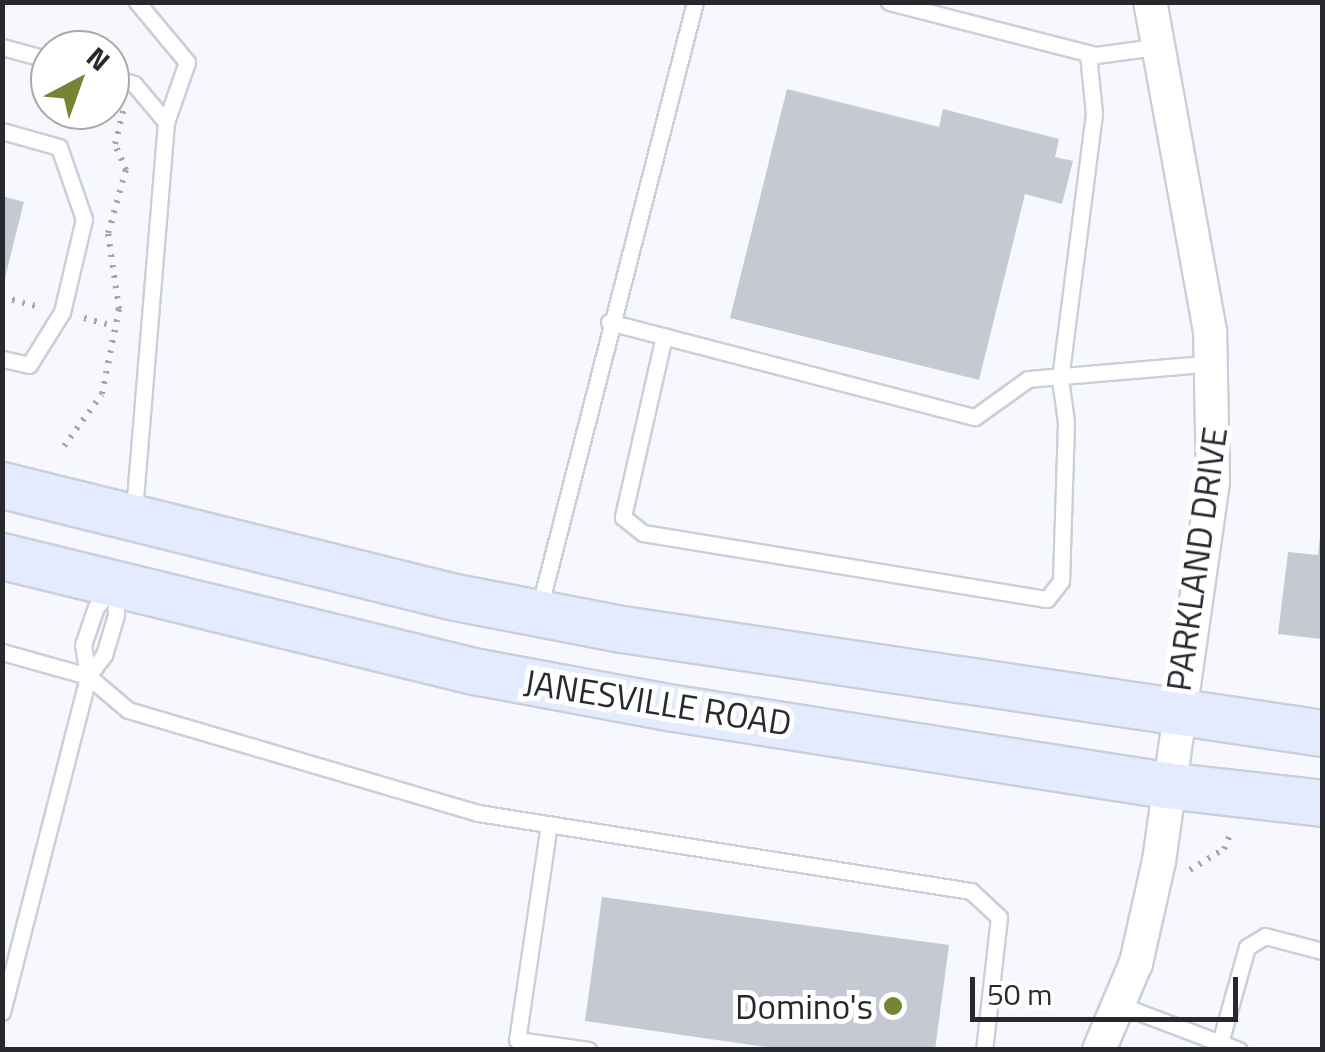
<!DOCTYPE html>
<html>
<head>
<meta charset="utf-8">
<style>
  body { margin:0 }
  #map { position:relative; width:1325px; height:1052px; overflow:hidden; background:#f6f8fd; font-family:"Titillium Web",sans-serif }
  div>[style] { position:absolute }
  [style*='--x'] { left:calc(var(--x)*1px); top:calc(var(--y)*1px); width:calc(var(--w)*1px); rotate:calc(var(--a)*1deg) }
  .building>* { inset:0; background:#c4c9d4 }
  .path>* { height:6px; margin-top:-3px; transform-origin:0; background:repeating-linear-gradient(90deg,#a4a6ab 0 2.5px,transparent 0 10.5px) }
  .roads { filter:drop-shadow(2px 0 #cacfda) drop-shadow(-2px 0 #cacfda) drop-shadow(0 2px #cacfda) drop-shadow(0 -2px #cacfda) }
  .lane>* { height:15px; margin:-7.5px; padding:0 7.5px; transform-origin:7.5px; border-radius:7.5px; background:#fff }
  .street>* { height:32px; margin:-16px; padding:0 16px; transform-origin:16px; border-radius:16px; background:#fff }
  .secondary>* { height:45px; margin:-22.5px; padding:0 22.5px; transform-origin:22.5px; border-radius:22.5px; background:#e4ebfe }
  .dots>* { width:28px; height:28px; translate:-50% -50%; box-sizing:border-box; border:5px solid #fff; border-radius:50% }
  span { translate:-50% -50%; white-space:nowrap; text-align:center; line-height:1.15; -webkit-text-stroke:10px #fff; paint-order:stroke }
  .street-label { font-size:35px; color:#28292e }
  .poi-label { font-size:35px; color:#28292e }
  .right { translate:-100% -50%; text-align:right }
  .frame { position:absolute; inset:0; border:5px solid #28292e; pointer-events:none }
  .north { position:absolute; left:30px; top:30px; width:100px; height:100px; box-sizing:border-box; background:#fff; border:2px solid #a9a9ab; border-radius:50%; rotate:41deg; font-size:28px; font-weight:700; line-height:40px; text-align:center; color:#28292e }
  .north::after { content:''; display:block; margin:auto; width:35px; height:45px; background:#768433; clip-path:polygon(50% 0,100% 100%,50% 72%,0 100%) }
  .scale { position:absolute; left:970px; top:977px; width:268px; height:45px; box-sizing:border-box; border:5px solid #28292e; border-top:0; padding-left:12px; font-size:30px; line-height:35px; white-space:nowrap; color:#28292e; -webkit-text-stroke:8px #fff; paint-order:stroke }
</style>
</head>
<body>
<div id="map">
  <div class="building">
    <div style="clip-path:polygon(787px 89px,939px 127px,943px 109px,1059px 139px,1055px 157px,1073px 161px,1062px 204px,1025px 194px,979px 380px,730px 318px)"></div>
    <div style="clip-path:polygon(2px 196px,24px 202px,4px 282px,2px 282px)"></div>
    <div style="clip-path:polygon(1320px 537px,1322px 639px,1278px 634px,1288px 552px,1318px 555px)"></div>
    <div style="clip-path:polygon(602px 897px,949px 945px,935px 1050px,787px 1050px,585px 1021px)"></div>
  </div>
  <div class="path">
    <div style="--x:2;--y:297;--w:39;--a:15"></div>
    <div style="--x:84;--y:318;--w:31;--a:15"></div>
    <div style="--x:64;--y:446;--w:64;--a:-53.8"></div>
    <div style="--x:102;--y:394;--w:87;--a:-78.7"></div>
    <div style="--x:119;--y:309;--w:77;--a:-98.2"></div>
    <div style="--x:108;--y:233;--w:66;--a:-74.1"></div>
    <div style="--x:126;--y:170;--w:28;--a:-113"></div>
    <div style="--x:115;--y:144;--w:37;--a:-76"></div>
    <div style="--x:1190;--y:870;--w:40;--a:-32"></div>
    <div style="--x:1224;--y:849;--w:13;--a:-67"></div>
  </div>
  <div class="roads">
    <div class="lane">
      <div style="--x:137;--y:2;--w:78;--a:50.2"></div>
      <div style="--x:187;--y:62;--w:64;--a:109.3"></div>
      <div style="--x:889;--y:2;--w:214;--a:14.4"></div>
      <div style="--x:1096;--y:55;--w:60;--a:-7.7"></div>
      <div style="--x:2;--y:47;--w:50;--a:15.2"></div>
      <div style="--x:110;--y:77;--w:25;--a:16"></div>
      <div style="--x:134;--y:84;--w:50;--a:49.9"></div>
      <div style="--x:166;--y:122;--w:391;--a:94.7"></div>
      <div style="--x:2;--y:131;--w:59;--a:15.7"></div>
      <div style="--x:59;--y:147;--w:76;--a:70.9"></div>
      <div style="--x:84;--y:219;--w:96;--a:103.3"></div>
      <div style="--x:62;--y:312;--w:62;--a:121.9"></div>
      <div style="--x:29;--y:365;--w:28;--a:-167"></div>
      <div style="--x:609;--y:322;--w:378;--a:14.6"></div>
      <div style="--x:975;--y:417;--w:65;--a:-35.6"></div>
      <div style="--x:1028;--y:379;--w:186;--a:-4.9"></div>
      <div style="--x:664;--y:336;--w:186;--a:102.8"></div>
      <div style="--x:623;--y:517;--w:26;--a:39"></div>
      <div style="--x:643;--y:533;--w:409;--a:9.3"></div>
      <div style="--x:1047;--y:599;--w:23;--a:-52"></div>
      <div style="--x:1061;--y:581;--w:159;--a:-88.2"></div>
      <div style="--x:1066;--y:422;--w:43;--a:-97.9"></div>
      <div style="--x:1060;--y:379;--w:267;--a:-82.7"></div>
      <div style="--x:1094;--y:114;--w:60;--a:-95.7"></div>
      <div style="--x:539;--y:609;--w:627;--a:-75.59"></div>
      <div style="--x:2;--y:652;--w:89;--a:15.6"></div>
      <div style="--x:88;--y:676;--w:52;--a:40.4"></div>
      <div style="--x:128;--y:710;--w:365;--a:16.4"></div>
      <div style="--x:478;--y:813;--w:499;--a:9"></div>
      <div style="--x:971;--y:891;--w:38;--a:43"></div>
      <div style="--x:999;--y:917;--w:134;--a:96.4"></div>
      <div style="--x:88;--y:676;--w:31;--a:-99"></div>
      <div style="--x:83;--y:645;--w:40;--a:-71.1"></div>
      <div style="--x:96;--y:607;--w:24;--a:-48"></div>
      <div style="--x:549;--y:824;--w:218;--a:98.4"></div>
      <div style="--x:517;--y:1040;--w:72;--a:8"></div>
      <div style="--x:1120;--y:1005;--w:127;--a:20.7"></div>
      <div style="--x:2;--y:1012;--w:347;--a:-75.6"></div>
      <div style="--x:88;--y:676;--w:26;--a:-53"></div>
      <div style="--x:104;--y:655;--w:42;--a:-73.3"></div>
      <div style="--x:116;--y:615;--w:26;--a:-92"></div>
      <div style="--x:1218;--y:1050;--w:107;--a:-74.3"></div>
      <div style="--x:1247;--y:947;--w:21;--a:-31"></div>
      <div style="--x:1265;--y:936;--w:59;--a:14.7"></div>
    </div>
    <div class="street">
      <div style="--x:1099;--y:1050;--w:95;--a:-67"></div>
      <div style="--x:1136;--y:963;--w:105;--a:-77.3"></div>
      <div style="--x:1159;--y:861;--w:383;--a:-81.9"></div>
      <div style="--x:1213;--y:482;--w:151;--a:-91.1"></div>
      <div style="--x:1210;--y:331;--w:334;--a:-100.3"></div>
    </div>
    <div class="secondary">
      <div style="--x:2;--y:485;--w:462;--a:13.9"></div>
      <div style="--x:450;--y:596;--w:175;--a:10.9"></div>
      <div style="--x:622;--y:629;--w:708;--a:8.45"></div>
      <div style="--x:2;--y:556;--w:491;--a:13.7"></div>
      <div style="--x:479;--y:672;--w:198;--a:10.5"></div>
      <div style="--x:674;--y:708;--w:497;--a:8.9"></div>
      <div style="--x:1165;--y:785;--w:158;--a:6.5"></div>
    </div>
  </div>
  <div class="dots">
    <div style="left:893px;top:1006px;background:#768433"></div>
  </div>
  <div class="street-label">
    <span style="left:1196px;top:559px;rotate:-82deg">PARKLAND DRIVE</span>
    <span style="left:658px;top:702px;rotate:9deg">JANESVILLE ROAD</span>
  </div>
  <div class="poi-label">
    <span class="right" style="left:873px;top:1006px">Domino's</span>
  </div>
  <div class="frame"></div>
  <div class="north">N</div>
  <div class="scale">50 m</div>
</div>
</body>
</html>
